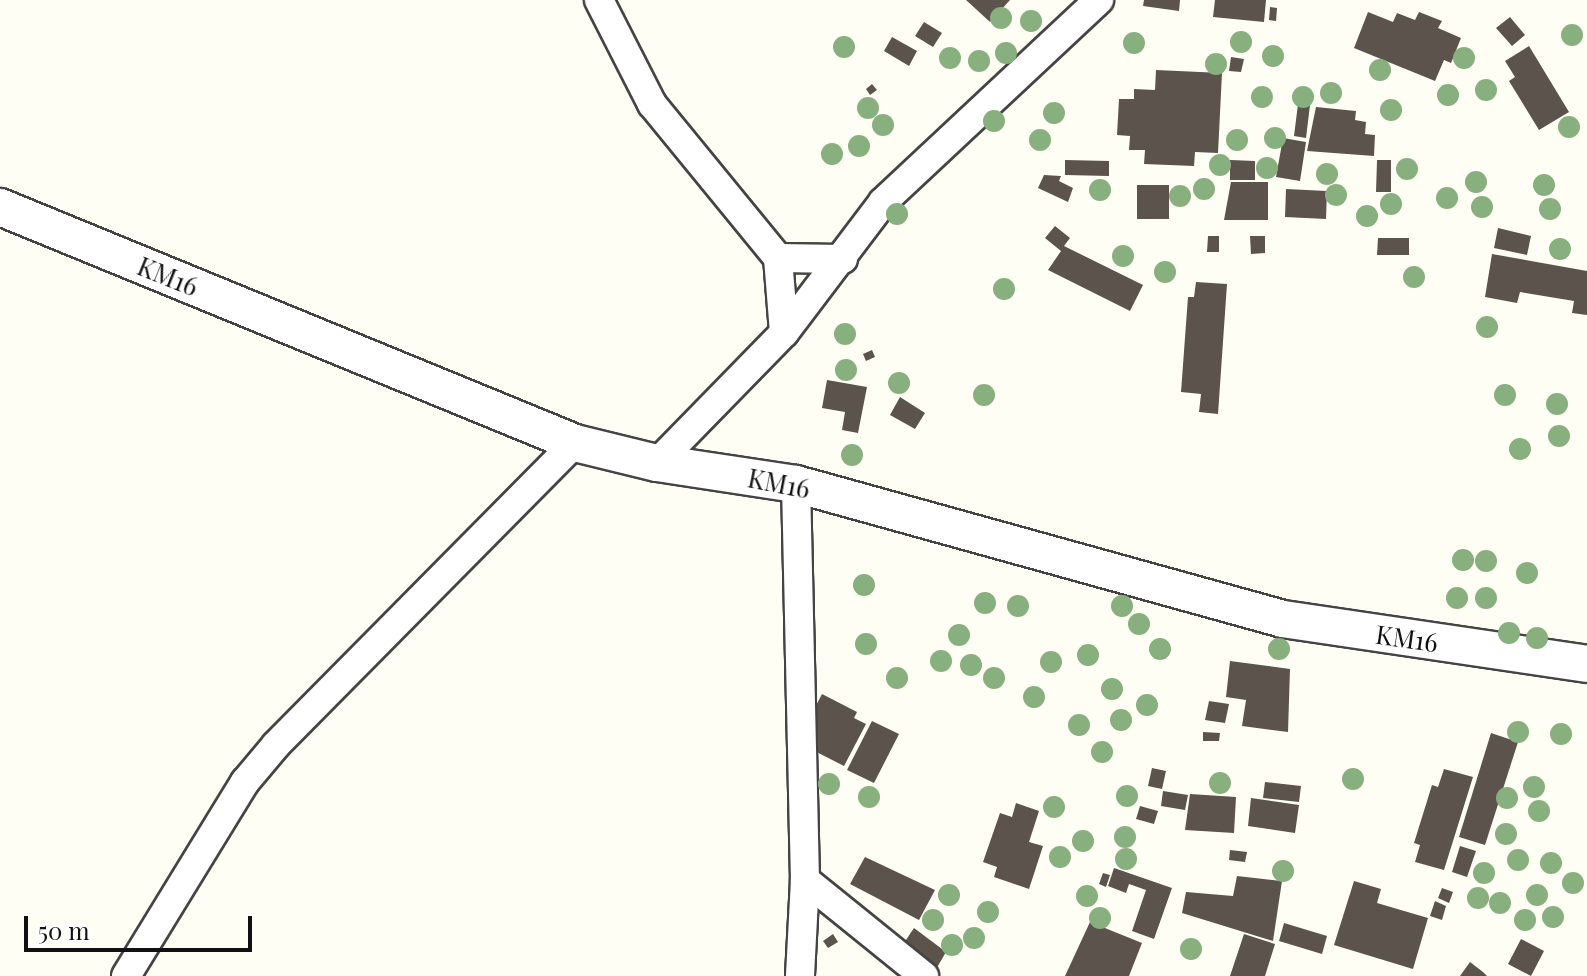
<!DOCTYPE html>
<html>
<head>
<meta charset="utf-8">
<style>
  body { margin:0 }
  #map { position:relative; width:1587px; height:976px; overflow:hidden; background:#fffef5; font-family:"Playfair Display",serif }
  div>[style] { position:absolute }
  [style*='--x'] { left:calc(var(--x)*1px); top:calc(var(--y)*1px); width:calc(var(--w)*1px); rotate:calc(var(--a)*1deg) }
  .building>* { inset:0; background:#5b534c }
  .roads { filter:drop-shadow(2px 0 #444) drop-shadow(-2px 0 #444) drop-shadow(0 2px #444) drop-shadow(0 -2px #444) }
  .minor>* { height:28px; margin:-14px; padding:0 14px; transform-origin:14px; border-radius:14px; background:#fff }
  .tertiary>* { height:36px; margin:-18px; padding:0 18px; transform-origin:18px; border-radius:18px; background:#fff }
  .trees>* { width:22px; height:22px; margin:-11px; border-radius:50%; background:#88af7e }
  span { translate:-50% -50%; white-space:nowrap; text-align:center; line-height:1.15; -webkit-text-stroke:8px #fff; paint-order:stroke }
  .street-label { font-size:26px; color:#111 }
  .scale { position:absolute; left:24px; top:916px; width:228px; height:36px; box-sizing:border-box; border:4px solid #111; border-top:0; padding-left:10px; font-size:24px; line-height:28px; white-space:nowrap; color:#111; -webkit-text-stroke:6px #fff; paint-order:stroke }
</style>
</head>
<body>
<div id="map">
  <div class="building">
    <div style="clip-path:polygon(966px 0,1010px 0,990px 22px)"></div>
    <div style="clip-path:polygon(1144px 0,1180px 0,1179px 11px,1143px 6px)"></div>
    <div style="clip-path:polygon(1215px 0,1266px 0,1264px 22px,1213px 17px)"></div>
    <div style="clip-path:polygon(1270px 7px,1277px 8px,1276px 21px,1269px 20px)"></div>
    <div style="clip-path:polygon(1368px 12px,1393px 22px,1397px 13px,1415px 20px,1419px 12px,1442px 21px,1438px 28px,1461px 38px,1451px 63px,1444px 60px,1435px 81px,1354px 48px)"></div>
    <div style="clip-path:polygon(1510px 17px,1525px 35px,1512px 46px,1496px 28px)"></div>
    <div style="clip-path:polygon(924px 22px,942px 33px,933px 47px,915px 36px)"></div>
    <div style="clip-path:polygon(892px 37px,917px 51px,909px 66px,884px 51px)"></div>
    <div style="clip-path:polygon(1529px 46px,1569px 112px,1539px 130px,1509px 81px,1515px 77px,1505px 61px)"></div>
    <div style="clip-path:polygon(1231px 57px,1244px 59px,1241px 72px,1229px 71px)"></div>
    <div style="clip-path:polygon(1156px 70px,1222px 73px,1218px 153px,1195px 152px,1194px 166px,1144px 164px,1145px 150px,1129px 150px,1130px 136px,1117px 135px,1119px 99px,1134px 99px,1134px 89px,1155px 90px)"></div>
    <div style="clip-path:polygon(872px 84px,877px 90px,870px 95px,866px 89px)"></div>
    <div style="clip-path:polygon(1298px 104px,1310px 105px,1306px 138px,1294px 136px)"></div>
    <div style="clip-path:polygon(1316px 107px,1356px 111px,1355px 120px,1366px 122px,1365px 134px,1375px 135px,1374px 156px,1307px 151px)"></div>
    <div style="clip-path:polygon(1283px 138px,1306px 142px,1300px 181px,1276px 177px)"></div>
    <div style="clip-path:polygon(1065px 160px,1109px 161px,1109px 176px,1065px 175px)"></div>
    <div style="clip-path:polygon(1230px 160px,1255px 161px,1255px 180px,1230px 180px)"></div>
    <div style="clip-path:polygon(1377px 160px,1391px 160px,1391px 192px,1376px 192px)"></div>
    <div style="clip-path:polygon(1044px 175px,1061px 176px,1059px 181px,1073px 188px,1068px 202px,1038px 188px)"></div>
    <div style="clip-path:polygon(1231px 182px,1268px 182px,1268px 220px,1224px 220px)"></div>
    <div style="clip-path:polygon(1137px 185px,1169px 185px,1169px 219px,1137px 219px)"></div>
    <div style="clip-path:polygon(1286px 189px,1327px 191px,1326px 219px,1285px 217px)"></div>
    <div style="clip-path:polygon(1055px 226px,1070px 238px,1064px 246px,1143px 285px,1130px 311px,1048px 270px,1061px 251px,1045px 238px)"></div>
    <div style="clip-path:polygon(1498px 228px,1531px 236px,1527px 255px,1494px 248px)"></div>
    <div style="clip-path:polygon(1208px 236px,1219px 236px,1219px 252px,1207px 252px)"></div>
    <div style="clip-path:polygon(1250px 236px,1265px 236px,1265px 253px,1251px 254px)"></div>
    <div style="clip-path:polygon(1378px 238px,1409px 238px,1409px 255px,1377px 255px)"></div>
    <div style="clip-path:polygon(1492px 254px,1587px 271px,1587px 315px,1572px 313px,1574px 301px,1520px 292px,1517px 303px,1485px 297px)"></div>
    <div style="clip-path:polygon(1196px 282px,1227px 284px,1218px 414px,1199px 412px,1201px 394px,1181px 392px,1188px 297px,1194px 297px)"></div>
    <div style="clip-path:polygon(872px 350px,875px 357px,866px 361px,863px 354px)"></div>
    <div style="clip-path:polygon(827px 380px,867px 387px,858px 433px,842px 430px,845px 412px,822px 408px)"></div>
    <div style="clip-path:polygon(900px 397px,925px 413px,915px 429px,890px 415px)"></div>
    <div style="clip-path:polygon(1230px 661px,1290px 669px,1288px 732px,1242px 726px,1246px 700px,1226px 697px)"></div>
    <div style="clip-path:polygon(822px 694px,857px 712px,854px 718px,866px 724px,844px 766px,797px 742px)"></div>
    <div style="clip-path:polygon(1209px 701px,1229px 704px,1225px 723px,1205px 720px)"></div>
    <div style="clip-path:polygon(872px 721px,899px 734px,874px 783px,847px 770px)"></div>
    <div style="clip-path:polygon(1203px 732px,1220px 733px,1219px 741px,1203px 741px)"></div>
    <div style="clip-path:polygon(1491px 733px,1518px 742px,1485px 845px,1459px 837px)"></div>
    <div style="clip-path:polygon(1152px 768px,1166px 771px,1162px 789px,1148px 786px)"></div>
    <div style="clip-path:polygon(1444px 769px,1473px 777px,1444px 870px,1415px 862px,1420px 845px,1414px 843px,1432px 785px,1438px 787px)"></div>
    <div style="clip-path:polygon(1265px 782px,1301px 786px,1299px 802px,1263px 798px)"></div>
    <div style="clip-path:polygon(1163px 791px,1188px 795px,1185px 810px,1161px 806px)"></div>
    <div style="clip-path:polygon(1190px 794px,1236px 797px,1234px 833px,1185px 830px)"></div>
    <div style="clip-path:polygon(1251px 798px,1299px 805px,1295px 833px,1248px 826px)"></div>
    <div style="clip-path:polygon(1016px 803px,1039px 811px,1029px 842px,1043px 846px,1029px 889px,994px 877px,997px 867px,983px 862px,1000px 813px,1012px 817px)"></div>
    <div style="clip-path:polygon(1140px 806px,1158px 811px,1154px 824px,1136px 819px)"></div>
    <div style="clip-path:polygon(1460px 846px,1476px 851px,1467px 877px,1452px 872px)"></div>
    <div style="clip-path:polygon(1230px 850px,1247px 852px,1245px 862px,1229px 860px)"></div>
    <div style="clip-path:polygon(865px 857px,935px 890px,919px 920px,850px 884px)"></div>
    <div style="clip-path:polygon(1114px 868px,1172px 888px,1154px 939px,1132px 931px,1146px 890px,1129px 884px,1126px 893px,1108px 886px)"></div>
    <div style="clip-path:polygon(1103px 873px,1110px 875px,1106px 887px,1099px 884px)"></div>
    <div style="clip-path:polygon(1237px 876px,1282px 881px,1273px 941px,1182px 913px,1186px 892px,1233px 896px)"></div>
    <div style="clip-path:polygon(1354px 881px,1381px 889px,1377px 903px,1428px 918px,1413px 969px,1334px 945px)"></div>
    <div style="clip-path:polygon(1442px 888px,1453px 892px,1449px 903px,1438px 898px)"></div>
    <div style="clip-path:polygon(1435px 901px,1446px 906px,1442px 920px,1430px 916px)"></div>
    <div style="clip-path:polygon(1090px 922px,1142px 943px,1129px 976px,1065px 976px)"></div>
    <div style="clip-path:polygon(1284px 923px,1327px 936px,1322px 954px,1279px 941px)"></div>
    <div style="clip-path:polygon(914px 928px,946px 952px,935px 971px,902px 946px)"></div>
    <div style="clip-path:polygon(833px 934px,838px 942px,828px 948px,823px 941px)"></div>
    <div style="clip-path:polygon(1244px 934px,1275px 944px,1265px 976px,1230px 976px)"></div>
    <div style="clip-path:polygon(1521px 939px,1544px 951px,1531px 976px,1508px 964px)"></div>
    <div style="clip-path:polygon(1470px 962px,1483px 972px,1487px 976px,1460px 976px)"></div>
  </div>
  <div class="roads">
    <div class="minor">
      <div style="--x:599;--y:0;--w:117;--a:63"></div>
      <div style="--x:652;--y:104;--w:199;--a:50.7"></div>
      <div style="--x:778;--y:258;--w:75;--a:85.4"></div>
      <div style="--x:778;--y:258;--w:65;--a:0.9"></div>
      <div style="--x:657;--y:463;--w:182;--a:-45.7"></div>
      <div style="--x:784;--y:333;--w:164;--a:-52.9"></div>
      <div style="--x:883;--y:202;--w:296;--a:-43.1"></div>
      <div style="--x:796;--y:484;--w:396;--a:88.7"></div>
      <div style="--x:805;--y:880;--w:96;--a:93"></div>
      <div style="--x:805;--y:880;--w:153;--a:38.9"></div>
      <div style="--x:126;--y:976;--w:228;--a:-58.5"></div>
      <div style="--x:245;--y:782;--w:48;--a:-50"></div>
      <div style="--x:276;--y:745;--w:425;--a:-45.3"></div>
    </div>
    <div class="tertiary">
      <div style="--x:0;--y:207;--w:622;--a:22.31"></div>
      <div style="--x:575;--y:443;--w:84;--a:13.7"></div>
      <div style="--x:657;--y:463;--w:141;--a:8.6"></div>
      <div style="--x:796;--y:484;--w:505;--a:15.49"></div>
      <div style="--x:1283;--y:619;--w:307;--a:8.4"></div>
    </div>
  </div>
  <div class="trees">
    <div style="left:1001px;top:18px"></div>
    <div style="left:1031px;top:21px"></div>
    <div style="left:1572px;top:35px"></div>
    <div style="left:1241px;top:42px"></div>
    <div style="left:1134px;top:43px"></div>
    <div style="left:844px;top:47px"></div>
    <div style="left:1006px;top:53px"></div>
    <div style="left:1273px;top:56px"></div>
    <div style="left:950px;top:58px"></div>
    <div style="left:1464px;top:58px"></div>
    <div style="left:979px;top:61px"></div>
    <div style="left:1216px;top:64px"></div>
    <div style="left:1380px;top:70px"></div>
    <div style="left:1486px;top:90px"></div>
    <div style="left:1331px;top:93px"></div>
    <div style="left:1448px;top:95px"></div>
    <div style="left:1262px;top:97px"></div>
    <div style="left:1303px;top:97px"></div>
    <div style="left:868px;top:108px"></div>
    <div style="left:1391px;top:110px"></div>
    <div style="left:1054px;top:113px"></div>
    <div style="left:994px;top:121px"></div>
    <div style="left:883px;top:125px"></div>
    <div style="left:1569px;top:127px"></div>
    <div style="left:1275px;top:138px"></div>
    <div style="left:1040px;top:140px"></div>
    <div style="left:1237px;top:140px"></div>
    <div style="left:859px;top:146px"></div>
    <div style="left:832px;top:154px"></div>
    <div style="left:1220px;top:165px"></div>
    <div style="left:1267px;top:168px"></div>
    <div style="left:1407px;top:169px"></div>
    <div style="left:1327px;top:174px"></div>
    <div style="left:1476px;top:182px"></div>
    <div style="left:1544px;top:185px"></div>
    <div style="left:1204px;top:189px"></div>
    <div style="left:1100px;top:190px"></div>
    <div style="left:1336px;top:195px"></div>
    <div style="left:1180px;top:196px"></div>
    <div style="left:1447px;top:198px"></div>
    <div style="left:1391px;top:204px"></div>
    <div style="left:1482px;top:207px"></div>
    <div style="left:1550px;top:209px"></div>
    <div style="left:897px;top:214px"></div>
    <div style="left:1367px;top:216px"></div>
    <div style="left:1560px;top:249px"></div>
    <div style="left:1123px;top:256px"></div>
    <div style="left:1165px;top:272px"></div>
    <div style="left:1414px;top:277px"></div>
    <div style="left:1004px;top:289px"></div>
    <div style="left:1487px;top:327px"></div>
    <div style="left:845px;top:334px"></div>
    <div style="left:846px;top:370px"></div>
    <div style="left:899px;top:383px"></div>
    <div style="left:984px;top:395px"></div>
    <div style="left:1505px;top:395px"></div>
    <div style="left:1557px;top:404px"></div>
    <div style="left:1559px;top:436px"></div>
    <div style="left:1520px;top:449px"></div>
    <div style="left:852px;top:455px"></div>
    <div style="left:1463px;top:560px"></div>
    <div style="left:1486px;top:561px"></div>
    <div style="left:1527px;top:573px"></div>
    <div style="left:864px;top:585px"></div>
    <div style="left:1457px;top:598px"></div>
    <div style="left:1486px;top:598px"></div>
    <div style="left:985px;top:603px"></div>
    <div style="left:1018px;top:606px"></div>
    <div style="left:1122px;top:606px"></div>
    <div style="left:1139px;top:624px"></div>
    <div style="left:1509px;top:633px"></div>
    <div style="left:959px;top:635px"></div>
    <div style="left:1537px;top:638px"></div>
    <div style="left:866px;top:644px"></div>
    <div style="left:1160px;top:649px"></div>
    <div style="left:1279px;top:649px"></div>
    <div style="left:1088px;top:655px"></div>
    <div style="left:941px;top:661px"></div>
    <div style="left:1051px;top:662px"></div>
    <div style="left:971px;top:665px"></div>
    <div style="left:897px;top:678px"></div>
    <div style="left:994px;top:678px"></div>
    <div style="left:1112px;top:689px"></div>
    <div style="left:1034px;top:697px"></div>
    <div style="left:1147px;top:705px"></div>
    <div style="left:1121px;top:720px"></div>
    <div style="left:1079px;top:725px"></div>
    <div style="left:1518px;top:732px"></div>
    <div style="left:1561px;top:734px"></div>
    <div style="left:1102px;top:752px"></div>
    <div style="left:1353px;top:779px"></div>
    <div style="left:1220px;top:783px"></div>
    <div style="left:829px;top:784px"></div>
    <div style="left:1534px;top:787px"></div>
    <div style="left:1127px;top:796px"></div>
    <div style="left:869px;top:797px"></div>
    <div style="left:1507px;top:798px"></div>
    <div style="left:1054px;top:807px"></div>
    <div style="left:1539px;top:811px"></div>
    <div style="left:1506px;top:834px"></div>
    <div style="left:1125px;top:837px"></div>
    <div style="left:1083px;top:841px"></div>
    <div style="left:1060px;top:857px"></div>
    <div style="left:1126px;top:859px"></div>
    <div style="left:1518px;top:860px"></div>
    <div style="left:1551px;top:863px"></div>
    <div style="left:1283px;top:871px"></div>
    <div style="left:1484px;top:873px"></div>
    <div style="left:1573px;top:883px"></div>
    <div style="left:949px;top:895px"></div>
    <div style="left:1537px;top:895px"></div>
    <div style="left:1087px;top:896px"></div>
    <div style="left:1478px;top:898px"></div>
    <div style="left:1500px;top:903px"></div>
    <div style="left:988px;top:912px"></div>
    <div style="left:1553px;top:917px"></div>
    <div style="left:1100px;top:918px"></div>
    <div style="left:933px;top:920px"></div>
    <div style="left:1525px;top:920px"></div>
    <div style="left:974px;top:938px"></div>
    <div style="left:952px;top:945px"></div>
    <div style="left:1191px;top:949px"></div>
  </div>
  <div class="street-label">
    <span style="left:168px;top:276px;rotate:22deg">KM16</span>
    <span style="left:779px;top:483px;rotate:11deg">KM16</span>
    <span style="left:1407px;top:638px;rotate:8deg">KM16</span>
  </div>
  <div class="scale">50 m</div>
</div>
</body>
</html>
